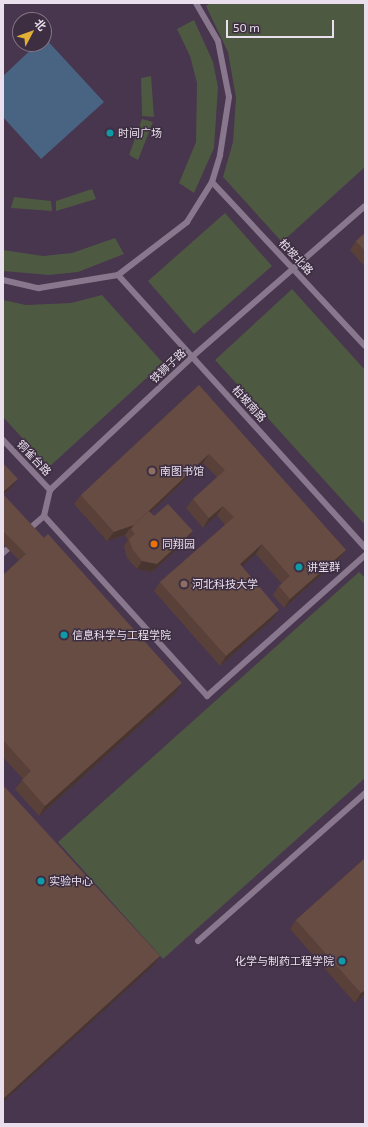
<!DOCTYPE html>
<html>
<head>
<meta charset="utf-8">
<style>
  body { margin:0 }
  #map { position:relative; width:368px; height:1127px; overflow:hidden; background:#3d2e42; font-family:"Exo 2","Noto Sans SC",sans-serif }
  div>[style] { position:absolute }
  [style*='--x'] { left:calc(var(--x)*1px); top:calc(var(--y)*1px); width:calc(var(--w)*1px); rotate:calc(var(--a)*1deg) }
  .built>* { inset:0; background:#48354e }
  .green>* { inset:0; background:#4e5942 }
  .water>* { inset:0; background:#486482 }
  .service>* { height:6px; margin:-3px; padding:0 3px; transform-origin:3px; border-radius:3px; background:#88778d }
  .wall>* { inset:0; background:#59413a }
  .shaded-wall>* { inset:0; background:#483530 }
  .building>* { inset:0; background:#674c44 }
  .dots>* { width:11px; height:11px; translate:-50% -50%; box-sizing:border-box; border:2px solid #3d2e42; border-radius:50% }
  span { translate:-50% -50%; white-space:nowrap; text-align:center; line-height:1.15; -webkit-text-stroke:3px #3d2e42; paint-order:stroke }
  .poi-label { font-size:11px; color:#eae0ed }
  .left { translate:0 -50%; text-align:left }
  .right { translate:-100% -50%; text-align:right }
  .street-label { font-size:11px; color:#eae0ed }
  .frame { position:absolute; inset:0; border:4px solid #eae0ed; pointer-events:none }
  .north { position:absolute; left:12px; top:12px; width:40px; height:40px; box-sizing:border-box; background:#3d2e42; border:1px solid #827586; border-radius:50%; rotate:49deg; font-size:11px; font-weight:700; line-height:16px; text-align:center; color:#eae0ed }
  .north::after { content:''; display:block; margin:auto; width:14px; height:18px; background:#e3ae34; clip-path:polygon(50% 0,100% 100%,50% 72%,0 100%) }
  .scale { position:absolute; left:226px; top:20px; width:108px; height:18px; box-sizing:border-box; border:2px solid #eae0ed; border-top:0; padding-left:5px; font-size:12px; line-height:14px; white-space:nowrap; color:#eae0ed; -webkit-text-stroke:3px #3d2e42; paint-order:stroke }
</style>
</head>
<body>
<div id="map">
  <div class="built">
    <div style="clip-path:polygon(evenodd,3px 3px,365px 3px,365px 1124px,3px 1124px,3px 3px,20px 20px,44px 20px,44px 44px,20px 44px,20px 20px)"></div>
  </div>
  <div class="green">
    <div style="clip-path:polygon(210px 3px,365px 3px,365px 167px,282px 242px,223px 177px,233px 142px,236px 98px,228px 52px,206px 6px)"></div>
    <div style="clip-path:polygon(194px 20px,213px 62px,218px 87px,214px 148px,194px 193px,179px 183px,196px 142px,197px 83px,190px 56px,177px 29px)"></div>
    <div style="clip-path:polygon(151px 76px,154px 117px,142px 116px,141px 78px)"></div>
    <div style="clip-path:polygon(142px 119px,153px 122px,138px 160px,129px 155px)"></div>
    <div style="clip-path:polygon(92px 189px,96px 199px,56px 211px,56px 201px)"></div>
    <div style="clip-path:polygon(14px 197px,51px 201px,52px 211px,11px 208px)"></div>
    <div style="clip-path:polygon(225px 213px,272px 266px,194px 334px,148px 281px)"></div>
    <div style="clip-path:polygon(115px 238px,124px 254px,78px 272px,49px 275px,3px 271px,3px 250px,43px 256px,72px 253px)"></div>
    <div style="clip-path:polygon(292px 289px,365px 370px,365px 525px,215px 360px)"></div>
    <div style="clip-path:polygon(102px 295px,163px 363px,49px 467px,3px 417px,3px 300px,26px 305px,71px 303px)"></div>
    <div style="clip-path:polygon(359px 572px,365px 578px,365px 778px,163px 959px,58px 842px)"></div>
  </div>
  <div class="water">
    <div style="clip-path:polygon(44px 37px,104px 102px,41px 159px,3px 117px,3px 76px,37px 44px,44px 44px)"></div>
  </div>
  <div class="service">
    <div style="--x:212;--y:182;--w:224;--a:47"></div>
    <div style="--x:118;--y:275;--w:367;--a:47.8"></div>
    <div style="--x:3;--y:280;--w:37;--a:13"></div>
    <div style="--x:39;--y:288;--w:80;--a:-9.3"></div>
    <div style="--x:118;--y:275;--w:87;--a:-37.5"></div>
    <div style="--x:187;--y:222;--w:47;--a:-58"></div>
    <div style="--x:212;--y:182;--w:28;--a:-73"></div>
    <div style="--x:220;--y:155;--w:59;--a:-81.2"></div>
    <div style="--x:229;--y:97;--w:57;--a:-101.1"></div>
    <div style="--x:218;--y:41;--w:44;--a:-120.1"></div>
    <div style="--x:3;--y:440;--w:69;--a:46.8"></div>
    <div style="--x:44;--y:516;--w:243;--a:47.8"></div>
    <div style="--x:207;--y:696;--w:212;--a:-41.7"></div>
    <div style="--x:28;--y:530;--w:21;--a:-41"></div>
    <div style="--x:44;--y:516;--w:27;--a:-77"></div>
    <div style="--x:50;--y:490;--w:196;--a:-43.1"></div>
    <div style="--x:193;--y:356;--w:228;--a:-41.1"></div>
    <div style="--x:3;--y:553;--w:15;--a:-42"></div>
    <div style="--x:198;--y:941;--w:223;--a:-41.5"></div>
  </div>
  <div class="wall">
    <div style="clip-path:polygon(365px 233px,365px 267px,350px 250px,356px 241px)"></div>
    <div style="clip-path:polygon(199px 385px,346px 550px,339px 559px,284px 608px,273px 595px,279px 586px,282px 584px,256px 554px,241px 566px,273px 619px,220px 666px,154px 591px,160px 582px,225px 525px,217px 515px,203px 528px,186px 508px,193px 499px,217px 477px,203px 463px,150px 513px,154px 516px,188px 539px,152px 572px,137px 569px,127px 558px,124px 546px,128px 540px,125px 535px,107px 541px,74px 504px,81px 495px)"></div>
    <div style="clip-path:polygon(3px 463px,11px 488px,4px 495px,176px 693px,39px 816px,15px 789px,23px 779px,3px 757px,3px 575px,19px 560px,3px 544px)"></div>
    <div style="clip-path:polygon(365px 858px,365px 994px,355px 1003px,290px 929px,296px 920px)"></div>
  </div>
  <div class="shaded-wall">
    <div style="clip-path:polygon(209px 454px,203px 463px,132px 530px,130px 528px,125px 535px,107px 541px,114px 532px)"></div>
    <div style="clip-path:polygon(18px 479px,11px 488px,3px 495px,3px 492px)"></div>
    <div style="clip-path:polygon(223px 506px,217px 515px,203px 528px,209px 518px)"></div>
    <div style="clip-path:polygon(193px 531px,188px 539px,152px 572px,137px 569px,142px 561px)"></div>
    <div style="clip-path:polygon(262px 544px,256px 554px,233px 574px,240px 564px)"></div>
    <div style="clip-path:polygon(346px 550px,339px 559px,284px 608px,290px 599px)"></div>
    <div style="clip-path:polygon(279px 610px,273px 619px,220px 666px,226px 656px)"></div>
    <div style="clip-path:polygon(182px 683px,176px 693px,39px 816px,45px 806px)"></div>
    <div style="clip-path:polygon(160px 956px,155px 964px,3px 1102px,3px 1099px)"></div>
    <div style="clip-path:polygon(365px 990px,365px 994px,355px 1003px,361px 993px)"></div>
  </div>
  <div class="building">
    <div style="clip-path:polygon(365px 233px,365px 251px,356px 241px)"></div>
    <div style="clip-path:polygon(199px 385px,346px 550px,290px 599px,279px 586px,290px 576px,262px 544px,240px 564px,279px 610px,226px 656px,160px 582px,234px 517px,223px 506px,209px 518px,193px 499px,225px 470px,209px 454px,134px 525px,114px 532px,81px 495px)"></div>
    <div style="clip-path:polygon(3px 463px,18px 479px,3px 492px)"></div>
    <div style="clip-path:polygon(3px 494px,44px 538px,26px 554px,3px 531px)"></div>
    <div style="clip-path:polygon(168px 504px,193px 531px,157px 564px,142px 561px,133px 550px,129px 539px,135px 534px,131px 529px,134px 525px,149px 511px,154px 516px)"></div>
    <div style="clip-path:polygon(48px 534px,182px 683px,45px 806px,22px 780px,31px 771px,3px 740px,3px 575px)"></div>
    <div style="clip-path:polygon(3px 785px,160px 956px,3px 1099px)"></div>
    <div style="clip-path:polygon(365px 858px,365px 990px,361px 993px,296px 920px)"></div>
  </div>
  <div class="dots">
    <div style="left:110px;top:133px;background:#0f9aa8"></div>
    <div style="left:152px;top:471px;background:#8d6e63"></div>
    <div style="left:154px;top:544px;background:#e8710a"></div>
    <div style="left:299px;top:567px;background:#0f9aa8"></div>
    <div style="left:184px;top:584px;background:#8d6e63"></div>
    <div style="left:64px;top:635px;background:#0f9aa8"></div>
    <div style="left:41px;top:881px;background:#0f9aa8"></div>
    <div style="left:342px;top:961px;background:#0f9aa8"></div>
  </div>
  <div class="poi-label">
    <span class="left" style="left:118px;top:133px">时间广场</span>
    <span class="left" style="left:160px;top:471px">南图书馆</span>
    <span class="left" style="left:162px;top:544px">同翔园</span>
    <span class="left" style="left:307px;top:567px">讲堂群</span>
    <span class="left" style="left:192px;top:584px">河北科技大学</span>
    <span class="left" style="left:72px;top:635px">信息科学与工程学院</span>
    <span class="left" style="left:49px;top:881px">实验中心</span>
    <span class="right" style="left:334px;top:961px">化学与制药工程学院</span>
  </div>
  <div class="street-label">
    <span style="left:296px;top:257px;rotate:47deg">柏坡北路</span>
    <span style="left:168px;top:366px;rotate:-43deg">铁狮子路</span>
    <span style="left:249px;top:404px;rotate:48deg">柏坡南路</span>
    <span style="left:34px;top:458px;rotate:47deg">铜雀台路</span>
  </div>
  <div class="frame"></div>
  <div class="north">北</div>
  <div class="scale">50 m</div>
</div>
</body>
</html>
